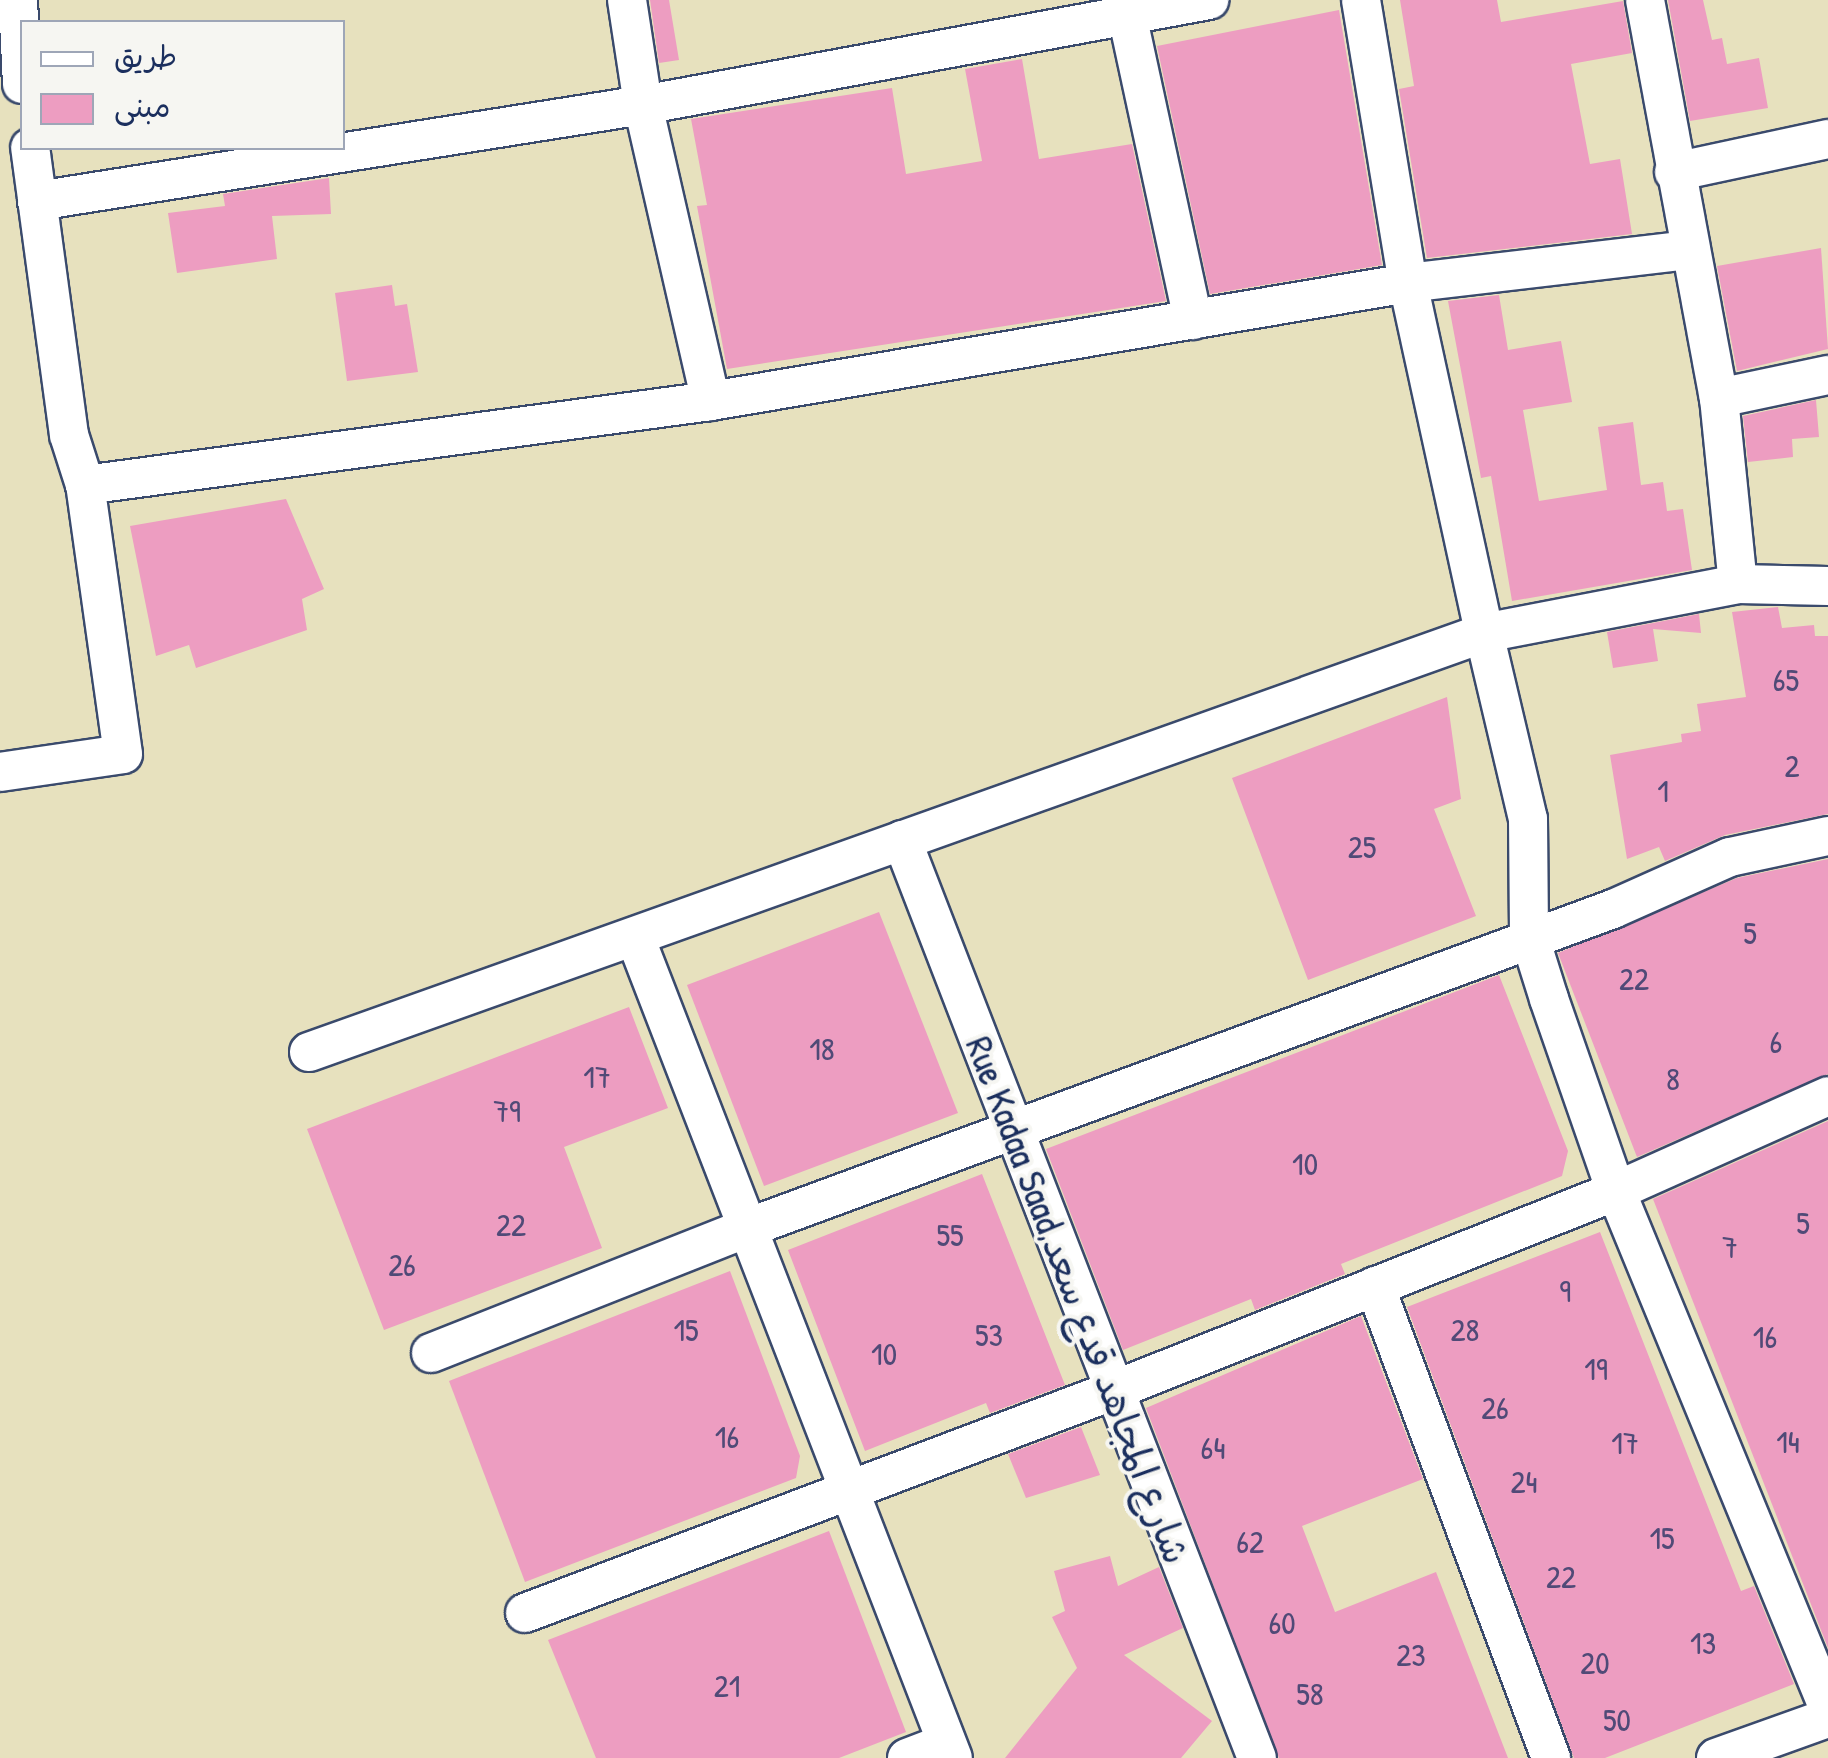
<!DOCTYPE html>
<html>
<head>
<meta charset="utf-8">
<style>
  body { margin:0 }
  #map { position:relative; width:1828px; height:1758px; overflow:hidden; background:#e7e1be; font-family:"Patrick Hand","Playpen Sans Arabic",sans-serif }
  div>[style] { position:absolute }
  [style*='--x'] { left:calc(var(--x)*1px); top:calc(var(--y)*1px); width:calc(var(--w)*1px); rotate:calc(var(--a)*1deg) }
  .building>* { inset:0; background:#ed9dc1 }
  .roads { filter:drop-shadow(2px 0 #3a4a6c) drop-shadow(-2px 0 #3a4a6c) drop-shadow(0 2px #3a4a6c) drop-shadow(0 -2px #3a4a6c) }
  .street>* { height:38px; margin:-19px; padding:0 19px; transform-origin:19px; border-radius:19px; background:#fff }
  span { translate:-50% -50%; white-space:nowrap; text-align:center; line-height:1.15; -webkit-text-stroke:8px #f6f6f2; paint-order:stroke }
  .number-label { font-size:32px; color:#504a77 }
  .number-label span { -webkit-text-stroke-width:0 }
  .street-label { font-size:38px; color:#1b2f5e }
  .legend { position:absolute; left:20px; top:20px; width:325px; height:130px; box-sizing:border-box; background:#f6f6f2; border:2px solid #9ea6b7; margin:0; padding:12px 18px; list-style:none; font-size:30px; color:#1b2f5e }
  .legend li { display:flex; align-items:center; gap:20px; height:50px }
  .legend b { width:50px; border:2px solid #9ea6b7 }
</style>
</head>
<body>
<div id="map">
  <div class="building">
    <div style="clip-path:polygon(650px 0,669px 0,679px 60px,659px 63px)"></div>
    <div style="clip-path:polygon(1400px 0,1497px 0,1501px 22px,1623px 1px,1632px 53px,1571px 64px,1590px 164px,1620px 159px,1632px 234px,1427px 258px,1399px 89px,1414px 86px)"></div>
    <div style="clip-path:polygon(1668px 0,1703px 0,1712px 40px,1722px 38px,1727px 64px,1759px 58px,1768px 108px,1690px 121px)"></div>
    <div style="clip-path:polygon(1339px 10px,1382px 265px,1210px 294px,1157px 46px)"></div>
    <div style="clip-path:polygon(1022px 59px,1039px 159px,1132px 144px,1166px 301px,727px 369px,697px 206px,707px 205px,691px 119px,892px 88px,906px 174px,982px 161px,965px 69px)"></div>
    <div style="clip-path:polygon(329px 178px,331px 214px,272px 216px,277px 259px,177px 273px,168px 213px,225px 206px,223px 194px)"></div>
    <div style="clip-path:polygon(1821px 248px,1828px 349px,1737px 371px,1717px 266px)"></div>
    <div style="clip-path:polygon(392px 285px,395px 306px,407px 304px,418px 372px,347px 381px,335px 293px)"></div>
    <div style="clip-path:polygon(1499px 295px,1508px 350px,1561px 341px,1572px 402px,1523px 410px,1539px 501px,1607px 490px,1598px 427px,1633px 422px,1641px 485px,1663px 482px,1667px 511px,1683px 509px,1692px 570px,1512px 601px,1491px 476px,1481px 478px,1448px 301px)"></div>
    <div style="clip-path:polygon(1816px 400px,1819px 437px,1792px 439px,1793px 457px,1748px 462px,1743px 416px)"></div>
    <div style="clip-path:polygon(286px 499px,324px 589px,302px 599px,307px 630px,196px 668px,189px 645px,156px 656px,130px 526px)"></div>
    <div style="clip-path:polygon(1778px 607px,1782px 628px,1814px 625px,1815px 636px,1828px 636px,1828px 814px,1725px 835px,1665px 861px,1659px 847px,1627px 859px,1610px 755px,1682px 742px,1681px 734px,1701px 731px,1697px 704px,1746px 697px,1732px 612px)"></div>
    <div style="clip-path:polygon(1699px 614px,1701px 633px,1653px 629px,1658px 661px,1613px 668px,1607px 632px)"></div>
    <div style="clip-path:polygon(1447px 697px,1461px 799px,1434px 809px,1476px 916px,1308px 980px,1232px 778px)"></div>
    <div style="clip-path:polygon(1828px 859px,1828px 1074px,1637px 1157px,1558px 953px,1737px 878px)"></div>
    <div style="clip-path:polygon(879px 912px,958px 1113px,764px 1186px,687px 985px)"></div>
    <div style="clip-path:polygon(1499px 975px,1568px 1151px,1562px 1176px,1341px 1264px,1345px 1274px,1255px 1310px,1251px 1299px,1123px 1350px,1046px 1149px)"></div>
    <div style="clip-path:polygon(629px 1007px,668px 1108px,564px 1147px,602px 1248px,384px 1330px,307px 1129px)"></div>
    <div style="clip-path:polygon(1828px 1121px,1828px 1648px,1653px 1199px)"></div>
    <div style="clip-path:polygon(982px 1174px,1065px 1385px,990px 1413px,986px 1403px,865px 1451px,788px 1250px)"></div>
    <div style="clip-path:polygon(1600px 1232px,1741px 1591px,1754px 1586px,1794px 1684px,1605px 1758px,1574px 1758px,1407px 1307px)"></div>
    <div style="clip-path:polygon(730px 1271px,800px 1456px,796px 1478px,525px 1582px,449px 1381px)"></div>
    <div style="clip-path:polygon(1361px 1316px,1423px 1479px,1302px 1526px,1335px 1612px,1436px 1572px,1508px 1758px,1279px 1758px,1146px 1408px)"></div>
    <div style="clip-path:polygon(1081px 1427px,1100px 1475px,1026px 1498px,1008px 1454px)"></div>
    <div style="clip-path:polygon(829px 1531px,906px 1732px,839px 1758px,596px 1758px,548px 1640px)"></div>
    <div style="clip-path:polygon(1110px 1556px,1118px 1586px,1159px 1567px,1183px 1628px,1124px 1655px,1212px 1721px,1181px 1758px,1005px 1758px,1077px 1668px,1052px 1617px,1065px 1611px,1054px 1571px)"></div>
  </div>
  <div class="roads">
    <div class="street">
      <div style="--x:18;--y:0;--w:84;--a:87.3"></div>
      <div style="--x:627;--y:0;--w:106;--a:81.3"></div>
      <div style="--x:643;--y:105;--w:304;--a:77.1"></div>
      <div style="--x:1361;--y:0;--w:287;--a:80.6"></div>
      <div style="--x:1408;--y:283;--w:358;--a:77.7"></div>
      <div style="--x:1484;--y:633;--w:259;--a:-10.9"></div>
      <div style="--x:1738;--y:584;--w:90;--a:1.3"></div>
      <div style="--x:1645;--y:0;--w:405;--a:79.5"></div>
      <div style="--x:1719;--y:398;--w:187;--a:84.2"></div>
      <div style="--x:1128;--y:19;--w:308;--a:77.8"></div>
      <div style="--x:1674;--y:172;--w:157;--a:-12.1"></div>
      <div style="--x:37;--y:201;--w:614;--a:-9"></div>
      <div style="--x:643;--y:105;--w:576;--a:-10.51"></div>
      <div style="--x:1719;--y:398;--w:111;--a:-11.9"></div>
      <div style="--x:85;--y:485;--w:632;--a:-7.64"></div>
      <div style="--x:711;--y:401;--w:707;--a:-9.61"></div>
      <div style="--x:1408;--y:283;--w:282;--a:-6.7"></div>
      <div style="--x:0;--y:772;--w:124;--a:-8.3"></div>
      <div style="--x:123;--y:754;--w:272;--a:-98"></div>
      <div style="--x:85;--y:485;--w:52;--a:-107.7"></div>
      <div style="--x:69;--y:435;--w:290;--a:-97.7"></div>
      <div style="--x:902;--y:840;--w:984;--a:68.86"></div>
      <div style="--x:635;--y:937;--w:880;--a:68.83"></div>
      <div style="--x:309;--y:1052;--w:1247;--a:-19.63"></div>
      <div style="--x:1484;--y:633;--w:191;--a:76.7"></div>
      <div style="--x:1528;--y:819;--w:116;--a:89.5"></div>
      <div style="--x:1529;--y:935;--w:67;--a:72.6"></div>
      <div style="--x:1549;--y:999;--w:203;--a:70.8"></div>
      <div style="--x:1616;--y:1191;--w:558;--a:67.66"></div>
      <div style="--x:1375;--y:1286;--w:504;--a:69.55"></div>
      <div style="--x:431;--y:1353;--w:343;--a:-21.6"></div>
      <div style="--x:750;--y:1227;--w:920;--a:-20.23"></div>
      <div style="--x:1613;--y:909;--w:128;--a:-24"></div>
      <div style="--x:1730;--y:857;--w:100;--a:-12.1"></div>
      <div style="--x:525;--y:1613;--w:628;--a:-20.72"></div>
      <div style="--x:1112;--y:1391;--w:542;--a:-21.64"></div>
      <div style="--x:1616;--y:1191;--w:232;--a:-24.1"></div>
      <div style="--x:907;--y:1758;--w:42;--a:-21"></div>
      <div style="--x:1716;--y:1758;--w:119;--a:-19.7"></div>
    </div>
  </div>
  <div class="number-label">
    <span style="left:1786px;top:680px">65</span>
    <span style="left:1792px;top:766px">2</span>
    <span style="left:1663px;top:791px">1</span>
    <span style="left:1362px;top:847px">25</span>
    <span style="left:1750px;top:933px">5</span>
    <span style="left:1634px;top:979px">22</span>
    <span style="left:1776px;top:1042px">6</span>
    <span style="left:822px;top:1049px">18</span>
    <span style="left:597px;top:1077px">17</span>
    <span style="left:1673px;top:1079px">8</span>
    <span style="left:507px;top:1111px">79</span>
    <span style="left:1305px;top:1164px">10</span>
    <span style="left:1803px;top:1223px">5</span>
    <span style="left:511px;top:1225px">22</span>
    <span style="left:950px;top:1235px">55</span>
    <span style="left:1730px;top:1247px">7</span>
    <span style="left:402px;top:1265px">26</span>
    <span style="left:1565px;top:1291px">9</span>
    <span style="left:686px;top:1330px">15</span>
    <span style="left:1465px;top:1330px">28</span>
    <span style="left:989px;top:1335px">53</span>
    <span style="left:1765px;top:1337px">16</span>
    <span style="left:884px;top:1354px">10</span>
    <span style="left:1596px;top:1369px">19</span>
    <span style="left:1495px;top:1408px">26</span>
    <span style="left:727px;top:1437px">16</span>
    <span style="left:1788px;top:1442px">14</span>
    <span style="left:1625px;top:1443px">17</span>
    <span style="left:1213px;top:1448px">64</span>
    <span style="left:1524px;top:1482px">24</span>
    <span style="left:1662px;top:1538px">15</span>
    <span style="left:1250px;top:1542px">62</span>
    <span style="left:1561px;top:1577px">22</span>
    <span style="left:1282px;top:1623px">60</span>
    <span style="left:1703px;top:1643px">13</span>
    <span style="left:1411px;top:1655px">23</span>
    <span style="left:1595px;top:1663px">20</span>
    <span style="left:727px;top:1686px">21</span>
    <span style="left:1310px;top:1694px">58</span>
    <span style="left:1617px;top:1720px">50</span>
  </div>
  <div class="street-label">
    <span style="left:1078px;top:1300px;rotate:69deg">Rue Kadaa Saad,شارع المجاهد قدع سعد</span>
  </div>
  <ul class="legend">
  <li><b style="height:12px;background:#fff"></b>طريق</li>
  <li><b style="height:28px;background:#ed9dc1"></b>مبنى</li>
  </ul>
</div>
</body>
</html>
